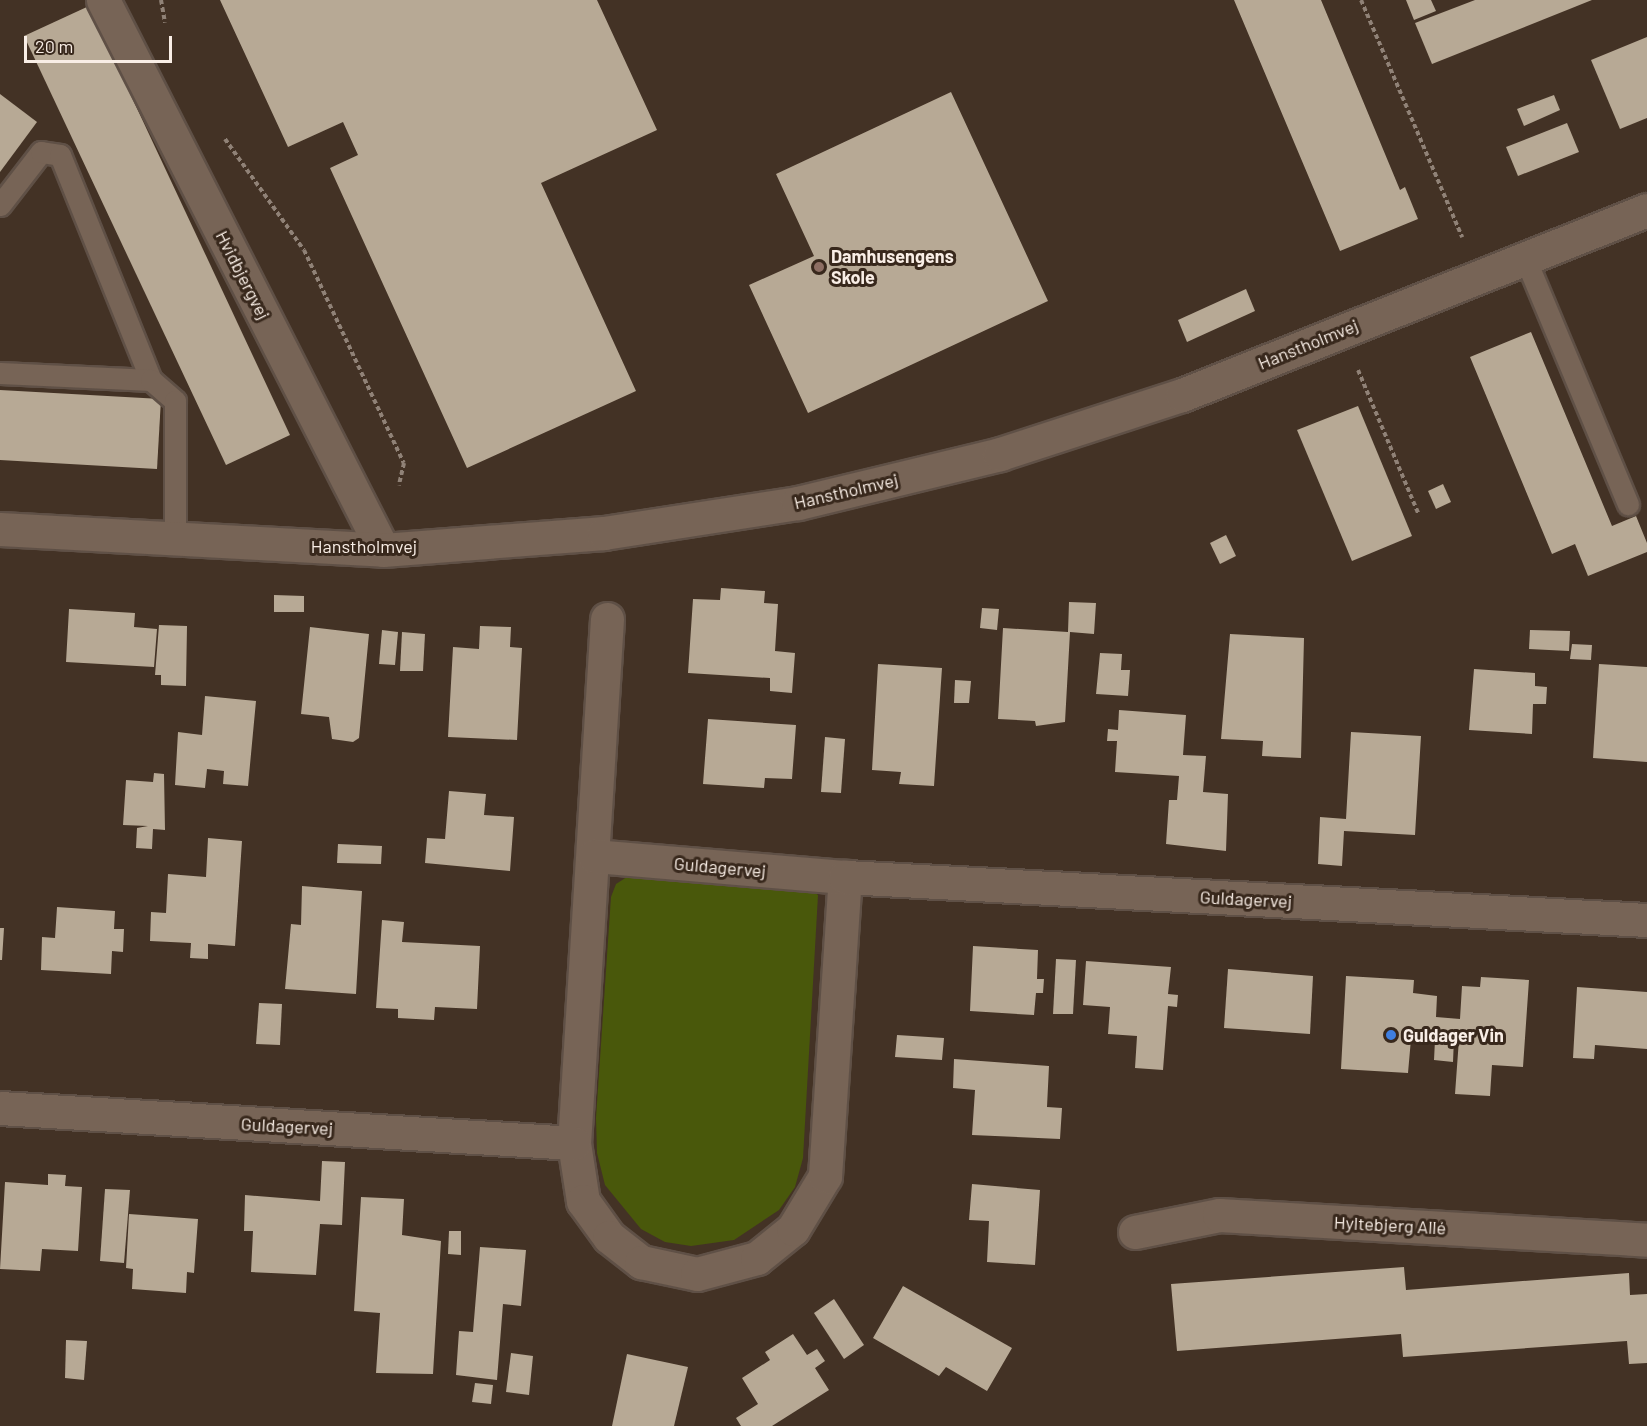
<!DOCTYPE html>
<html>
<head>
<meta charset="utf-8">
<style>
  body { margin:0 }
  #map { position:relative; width:1647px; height:1426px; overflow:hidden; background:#433225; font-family:Barlow,sans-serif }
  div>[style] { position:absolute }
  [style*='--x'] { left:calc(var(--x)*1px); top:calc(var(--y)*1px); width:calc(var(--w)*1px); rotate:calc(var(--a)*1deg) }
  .green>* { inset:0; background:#49580b }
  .building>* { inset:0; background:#b7a995 }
  .path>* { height:4px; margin-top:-2px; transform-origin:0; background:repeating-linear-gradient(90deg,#908277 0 4.5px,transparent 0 7.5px) }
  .roads { filter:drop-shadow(2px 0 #5f5046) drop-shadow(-2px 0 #5f5046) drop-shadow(0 2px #5f5046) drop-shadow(0 -2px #5f5046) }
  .lane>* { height:21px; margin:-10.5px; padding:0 10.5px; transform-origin:10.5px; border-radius:10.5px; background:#776456 }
  .street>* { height:33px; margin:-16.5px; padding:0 16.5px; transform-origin:16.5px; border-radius:16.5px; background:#776456 }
  .dots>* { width:16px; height:16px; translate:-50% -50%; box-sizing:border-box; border:3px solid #38281c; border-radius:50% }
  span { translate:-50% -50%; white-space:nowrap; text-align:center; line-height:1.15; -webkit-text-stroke:6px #38281c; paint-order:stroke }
  .poi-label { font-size:18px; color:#f9eee6; font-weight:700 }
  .left { translate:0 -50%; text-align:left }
  .street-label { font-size:18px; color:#f9eee6 }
  .scale { position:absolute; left:24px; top:36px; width:148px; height:27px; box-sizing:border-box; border:3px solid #f9eee6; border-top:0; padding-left:8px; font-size:18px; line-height:21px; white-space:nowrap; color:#f9eee6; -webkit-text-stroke:4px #38281c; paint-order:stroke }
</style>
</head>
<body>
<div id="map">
  <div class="green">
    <div style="clip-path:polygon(630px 875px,805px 886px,818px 895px,803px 1158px,795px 1187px,779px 1210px,734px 1240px,691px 1246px,665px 1242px,641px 1229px,605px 1185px,597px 1153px,596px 1118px,611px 897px,616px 884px)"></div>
  </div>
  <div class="building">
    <div style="clip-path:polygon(220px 0,597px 0,657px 130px,541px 183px,636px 391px,467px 468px,330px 168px,358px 155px,343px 122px,288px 147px)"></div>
    <div style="clip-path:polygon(1234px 0,1321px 0,1400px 190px,1405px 187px,1418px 219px,1340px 251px)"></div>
    <div style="clip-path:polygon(1406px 0,1431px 0,1436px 11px,1414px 20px)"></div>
    <div style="clip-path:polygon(1475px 0,1592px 0,1432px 64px,1415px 23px)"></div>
    <div style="clip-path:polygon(89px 6px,290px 435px,226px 465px,24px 36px)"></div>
    <div style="clip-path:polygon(1647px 37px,1647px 118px,1620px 129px,1591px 60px)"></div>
    <div style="clip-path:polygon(951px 92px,1048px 301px,808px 413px,749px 285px,814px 256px,776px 174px)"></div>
    <div style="clip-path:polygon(0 94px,37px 122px,0 172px)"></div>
    <div style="clip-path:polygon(1554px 95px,1560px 110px,1524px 126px,1517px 109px)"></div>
    <div style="clip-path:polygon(1567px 123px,1579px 152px,1518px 176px,1506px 147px)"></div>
    <div style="clip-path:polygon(1246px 289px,1255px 311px,1187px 342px,1178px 320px)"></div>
    <div style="clip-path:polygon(1531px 332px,1612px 526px,1636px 516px,1647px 543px,1647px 552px,1588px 576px,1575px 544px,1552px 554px,1470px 357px)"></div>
    <div style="clip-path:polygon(0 390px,161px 399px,157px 469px,0 460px)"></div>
    <div style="clip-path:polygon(1358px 406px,1412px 536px,1352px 561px,1297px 430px)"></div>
    <div style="clip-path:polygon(1443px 484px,1451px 502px,1436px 509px,1428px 491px)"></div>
    <div style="clip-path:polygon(1226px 535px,1236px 556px,1220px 564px,1210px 543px)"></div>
    <div style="clip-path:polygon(721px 588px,765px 591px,764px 603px,778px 604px,775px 651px,795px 653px,792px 693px,770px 691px,770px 678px,688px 673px,693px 599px,720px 600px)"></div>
    <div style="clip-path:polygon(274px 595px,304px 596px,304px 612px,274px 612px)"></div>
    <div style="clip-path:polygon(1069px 602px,1096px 603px,1094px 634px,1070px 632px,1065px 722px,1036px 726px,1035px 721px,998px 719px,1003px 628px,1068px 632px)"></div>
    <div style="clip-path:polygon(982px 608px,999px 609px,997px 630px,980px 628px)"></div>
    <div style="clip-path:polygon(69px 609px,135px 613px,134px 627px,157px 629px,154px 667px,66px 662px)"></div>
    <div style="clip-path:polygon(159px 625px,187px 626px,186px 686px,161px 685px,161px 675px,155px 675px)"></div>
    <div style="clip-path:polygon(480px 626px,511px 627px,510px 647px,522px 648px,517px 740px,448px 737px,453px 647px,479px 649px)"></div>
    <div style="clip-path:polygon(310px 627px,369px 634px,359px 738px,353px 742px,332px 739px,329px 717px,301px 714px)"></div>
    <div style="clip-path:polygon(382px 630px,398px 632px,395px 665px,379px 664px)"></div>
    <div style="clip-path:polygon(1530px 630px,1570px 631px,1569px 651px,1529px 649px)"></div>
    <div style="clip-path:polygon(402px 632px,425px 634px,423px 671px,400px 671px)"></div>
    <div style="clip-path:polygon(1230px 634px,1304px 638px,1301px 758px,1262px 756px,1263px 741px,1221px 739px)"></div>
    <div style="clip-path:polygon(1572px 644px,1592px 645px,1591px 660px,1570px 659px)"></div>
    <div style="clip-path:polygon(1100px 653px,1122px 654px,1121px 670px,1130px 670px,1128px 696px,1096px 694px)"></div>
    <div style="clip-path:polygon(878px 664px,942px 668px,934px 786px,899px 784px,901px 772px,872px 770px)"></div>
    <div style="clip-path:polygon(1599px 664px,1647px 667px,1647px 762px,1593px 758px)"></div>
    <div style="clip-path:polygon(1474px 669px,1535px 673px,1535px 686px,1547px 687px,1546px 704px,1533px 704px,1532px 734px,1469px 730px)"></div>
    <div style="clip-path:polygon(955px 680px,971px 681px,969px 703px,954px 703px)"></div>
    <div style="clip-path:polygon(205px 696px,256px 701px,248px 786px,223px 784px,224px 771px,207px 769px,205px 788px,175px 785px,178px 732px,202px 735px)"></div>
    <div style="clip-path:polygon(1119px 710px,1186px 715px,1183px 755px,1206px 756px,1203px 792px,1228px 794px,1226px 851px,1166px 844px,1169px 800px,1177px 800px,1179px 776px,1115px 772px,1117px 741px,1107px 741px,1108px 729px,1118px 730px)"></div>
    <div style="clip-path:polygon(708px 719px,796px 725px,792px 779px,765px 778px,764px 788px,703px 784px)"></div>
    <div style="clip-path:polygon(1351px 732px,1421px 736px,1415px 835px,1344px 831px,1342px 866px,1318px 864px,1320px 817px,1346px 819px)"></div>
    <div style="clip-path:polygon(825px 737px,845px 739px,841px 793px,821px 792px)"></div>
    <div style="clip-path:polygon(154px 773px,164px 774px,165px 830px,153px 829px,152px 849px,136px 848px,137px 828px,148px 826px,123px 825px,126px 780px,153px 782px)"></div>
    <div style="clip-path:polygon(449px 791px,486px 794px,484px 815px,514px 817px,510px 871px,425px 863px,427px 838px,445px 839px)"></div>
    <div style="clip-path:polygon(208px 838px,242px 841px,235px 946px,208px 944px,208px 959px,190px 958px,191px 943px,150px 941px,151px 912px,166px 913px,168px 874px,206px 877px)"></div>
    <div style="clip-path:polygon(338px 844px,382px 846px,381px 864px,337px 863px)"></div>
    <div style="clip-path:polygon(302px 886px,362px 891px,356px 994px,285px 989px,291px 924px,301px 925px)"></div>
    <div style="clip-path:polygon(57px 907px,115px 911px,114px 929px,124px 929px,123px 952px,112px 951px,111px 974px,41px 970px,42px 937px,55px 938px)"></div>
    <div style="clip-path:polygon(382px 920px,404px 922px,402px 942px,480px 946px,477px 1009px,435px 1007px,434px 1020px,398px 1018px,398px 1009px,376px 1008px)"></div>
    <div style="clip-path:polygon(0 928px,4px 928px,2px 960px,0 960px)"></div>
    <div style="clip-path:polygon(973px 946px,1038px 950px,1037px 979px,1044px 979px,1043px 993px,1036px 993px,1034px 1015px,970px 1011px)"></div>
    <div style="clip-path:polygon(1056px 959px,1076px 960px,1073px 1014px,1053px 1014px)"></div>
    <div style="clip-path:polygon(1086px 961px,1171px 967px,1168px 994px,1178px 995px,1177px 1007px,1168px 1006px,1163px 1070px,1135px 1068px,1137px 1036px,1108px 1034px,1110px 1007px,1083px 1005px)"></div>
    <div style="clip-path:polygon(1228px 969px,1313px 976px,1310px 1034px,1224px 1028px)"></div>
    <div style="clip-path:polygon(1346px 976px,1414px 980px,1413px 993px,1437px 996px,1436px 1017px,1460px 1019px,1462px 986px,1480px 987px,1481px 977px,1529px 980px,1523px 1067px,1492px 1065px,1490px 1096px,1455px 1094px,1459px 1039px,1454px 1038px,1453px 1062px,1434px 1060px,1435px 1040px,1411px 1039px,1408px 1073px,1341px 1069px)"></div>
    <div style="clip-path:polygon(1577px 987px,1647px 992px,1647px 1049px,1595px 1045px,1594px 1059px,1573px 1058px)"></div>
    <div style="clip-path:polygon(259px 1003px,282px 1004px,280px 1045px,256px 1044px)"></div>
    <div style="clip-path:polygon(897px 1035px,944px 1038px,942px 1060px,895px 1057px)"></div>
    <div style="clip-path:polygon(954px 1059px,1049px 1066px,1047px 1107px,1062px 1108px,1060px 1139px,972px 1135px,975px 1090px,953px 1088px)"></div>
    <div style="clip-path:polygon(322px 1161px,345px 1162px,342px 1225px,320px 1224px,316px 1275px,251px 1272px,253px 1231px,244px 1231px,245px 1195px,320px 1201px)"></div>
    <div style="clip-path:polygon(48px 1174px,66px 1175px,65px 1186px,82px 1187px,78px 1251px,42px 1249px,40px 1271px,0 1269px,5px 1182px,48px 1185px)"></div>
    <div style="clip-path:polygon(972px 1184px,1040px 1190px,1035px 1265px,987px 1262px,989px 1221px,969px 1220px)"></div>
    <div style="clip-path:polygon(105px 1189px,130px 1190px,124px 1263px,100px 1261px)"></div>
    <div style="clip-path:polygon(361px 1197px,404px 1199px,402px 1235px,441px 1241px,433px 1374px,376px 1373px,380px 1313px,354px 1311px)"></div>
    <div style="clip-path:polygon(129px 1214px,198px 1219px,194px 1273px,187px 1272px,186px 1293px,132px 1289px,133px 1269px,126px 1268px)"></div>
    <div style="clip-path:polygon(449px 1231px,461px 1231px,461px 1255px,448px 1254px)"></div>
    <div style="clip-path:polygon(480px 1247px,526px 1250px,521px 1306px,503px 1304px,497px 1380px,456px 1375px,459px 1331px,473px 1332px)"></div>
    <div style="clip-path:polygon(1404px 1267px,1406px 1290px,1629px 1273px,1630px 1295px,1647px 1294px,1647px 1363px,1629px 1364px,1627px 1341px,1403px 1357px,1401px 1334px,1177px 1351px,1171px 1284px)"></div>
    <div style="clip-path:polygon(903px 1286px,1012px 1348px,987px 1391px,946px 1367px,939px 1376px,873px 1338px)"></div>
    <div style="clip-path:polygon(834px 1299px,864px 1345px,844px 1359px,814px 1313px)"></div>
    <div style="clip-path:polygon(793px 1334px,807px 1355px,817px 1349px,825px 1361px,815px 1368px,829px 1390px,772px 1426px,741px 1426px,736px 1418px,758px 1404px,742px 1378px,770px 1360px,765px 1352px)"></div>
    <div style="clip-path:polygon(66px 1340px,87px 1341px,84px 1380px,65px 1378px)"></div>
    <div style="clip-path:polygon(511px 1353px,533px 1356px,529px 1395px,506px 1392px)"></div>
    <div style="clip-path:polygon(627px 1354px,688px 1367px,674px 1426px,612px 1426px)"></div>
    <div style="clip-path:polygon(475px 1383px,493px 1385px,491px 1404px,472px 1402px)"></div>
  </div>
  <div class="path">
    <div style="--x:161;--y:0;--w:23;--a:80"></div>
    <div style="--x:1361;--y:0;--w:258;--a:66.9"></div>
    <div style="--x:225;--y:139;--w:136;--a:54.6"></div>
    <div style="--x:304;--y:250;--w:235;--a:64.9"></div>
    <div style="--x:404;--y:463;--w:23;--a:103"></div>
    <div style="--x:1358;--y:370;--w:155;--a:67.2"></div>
  </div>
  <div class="roads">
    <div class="lane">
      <div style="--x:0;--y:205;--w:67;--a:-52.3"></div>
      <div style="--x:41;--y:152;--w:19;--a:9"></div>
      <div style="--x:60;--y:155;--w:243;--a:68"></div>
      <div style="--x:151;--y:380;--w:151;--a:-177.3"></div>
      <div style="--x:1525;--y:258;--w:267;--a:67.3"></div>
      <div style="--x:151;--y:380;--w:32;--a:41"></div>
      <div style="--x:175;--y:401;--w:138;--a:90"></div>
    </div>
    <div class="street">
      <div style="--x:103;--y:0;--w:617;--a:63.02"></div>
      <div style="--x:0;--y:529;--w:384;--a:3.1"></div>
      <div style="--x:383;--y:550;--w:222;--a:-4.4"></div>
      <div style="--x:604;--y:533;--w:196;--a:-8.8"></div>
      <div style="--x:798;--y:503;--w:208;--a:-13.6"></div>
      <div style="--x:1000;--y:454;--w:191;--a:-18"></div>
      <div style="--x:1182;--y:395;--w:500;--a:-21.7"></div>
      <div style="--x:607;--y:619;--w:525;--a:93.6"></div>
      <div style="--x:574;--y:1143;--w:59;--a:81.2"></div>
      <div style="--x:583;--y:1201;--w:44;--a:54.2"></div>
      <div style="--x:609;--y:1237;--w:41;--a:38"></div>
      <div style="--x:641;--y:1262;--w:57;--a:12.1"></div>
      <div style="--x:697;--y:1274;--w:62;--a:-14.9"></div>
      <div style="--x:757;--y:1258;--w:46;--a:-38.9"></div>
      <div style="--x:793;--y:1229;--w:62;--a:-58.9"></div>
      <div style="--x:825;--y:1176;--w:300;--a:-86.2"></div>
      <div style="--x:594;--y:856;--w:252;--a:4.8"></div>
      <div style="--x:845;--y:877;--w:803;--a:3.07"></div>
      <div style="--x:0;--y:1108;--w:575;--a:3.49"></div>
      <div style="--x:1135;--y:1232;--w:86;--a:-11.4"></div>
      <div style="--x:1219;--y:1215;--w:429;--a:3.3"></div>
    </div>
  </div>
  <div class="dots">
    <div style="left:819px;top:267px;background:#8d6e63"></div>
    <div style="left:1391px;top:1035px;background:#3f7fe0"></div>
  </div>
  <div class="poi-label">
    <span class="left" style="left:831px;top:267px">Damhusengens<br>Skole</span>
    <span class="left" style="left:1403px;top:1035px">Guldager Vin</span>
  </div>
  <div class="street-label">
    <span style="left:243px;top:275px;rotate:63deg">Hvidbjergvej</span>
    <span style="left:1308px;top:344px;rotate:-22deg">Hanstholmvej</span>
    <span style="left:846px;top:491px;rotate:-13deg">Hanstholmvej</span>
    <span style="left:364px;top:546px">Hanstholmvej</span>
    <span style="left:720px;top:867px;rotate:5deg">Guldagervej</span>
    <span style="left:1246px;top:899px;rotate:3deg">Guldagervej</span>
    <span style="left:287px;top:1126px;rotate:3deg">Guldagervej</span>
    <span style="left:1390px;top:1225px;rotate:3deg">Hyltebjerg Allé</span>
  </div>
  <div class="scale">20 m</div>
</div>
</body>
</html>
